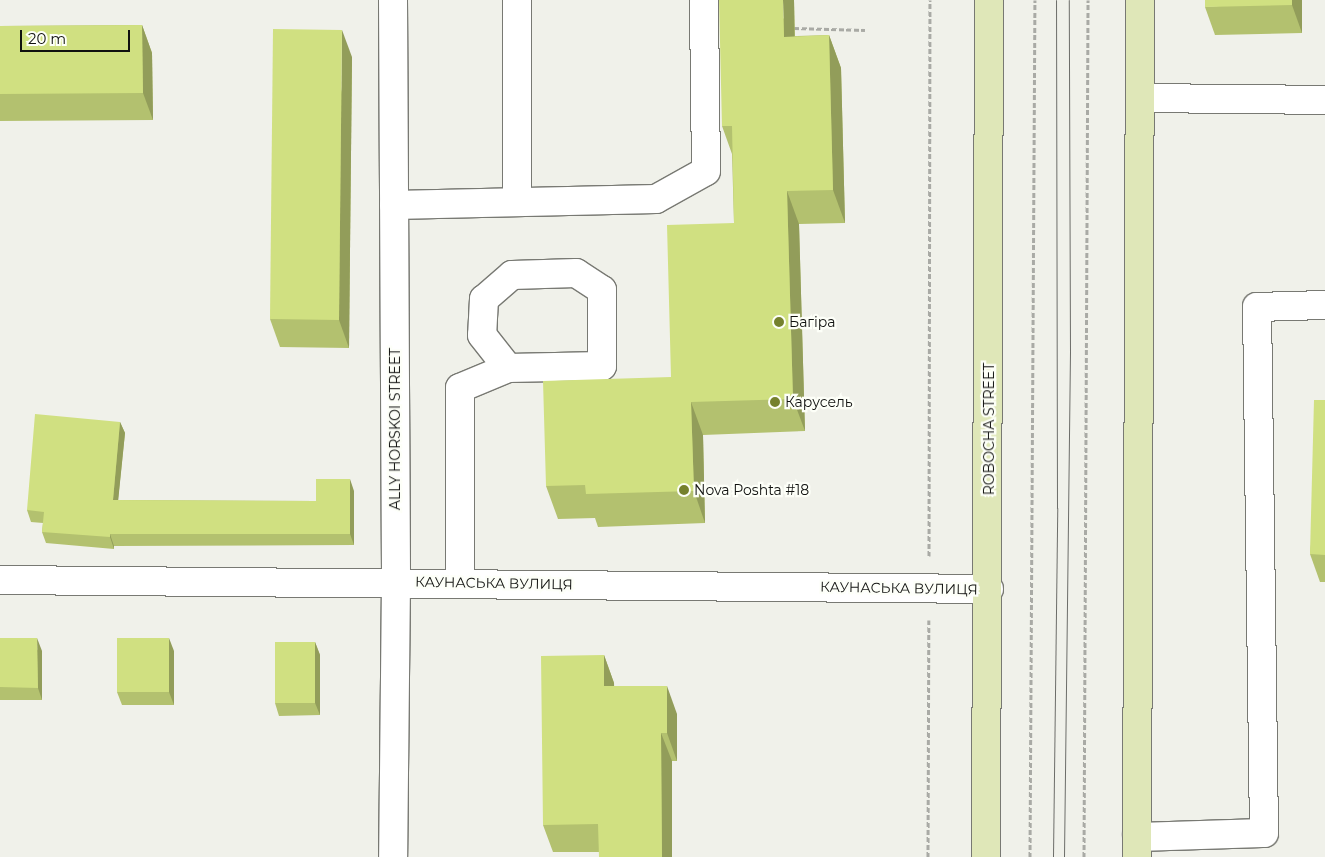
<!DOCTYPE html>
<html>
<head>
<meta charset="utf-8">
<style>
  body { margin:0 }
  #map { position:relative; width:1325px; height:857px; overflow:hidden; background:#f0f1ea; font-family:Montserrat,sans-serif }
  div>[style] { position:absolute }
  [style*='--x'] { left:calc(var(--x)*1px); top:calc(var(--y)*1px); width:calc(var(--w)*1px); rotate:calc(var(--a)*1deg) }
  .path>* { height:3px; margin-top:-1.5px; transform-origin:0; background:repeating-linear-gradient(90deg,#a9aaa5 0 5px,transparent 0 7.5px) }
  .roads { filter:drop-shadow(1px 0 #787973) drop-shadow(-1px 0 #787973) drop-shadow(0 1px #787973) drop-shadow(0 -1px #787973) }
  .minor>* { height:28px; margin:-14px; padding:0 14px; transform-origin:14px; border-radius:14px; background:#fff }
  .major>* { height:28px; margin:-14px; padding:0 14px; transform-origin:14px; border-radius:14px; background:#dfe7b8 }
  .tram>* { height:1px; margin:-0.5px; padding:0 0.5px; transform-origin:0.5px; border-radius:0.5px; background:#6c6d69 }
  .wall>* { inset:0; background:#b3c16f }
  .shaded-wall>* { inset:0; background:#929d5a }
  .building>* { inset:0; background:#d0e081 }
  .dots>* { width:14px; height:14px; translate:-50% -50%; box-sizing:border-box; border:2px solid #fdfff8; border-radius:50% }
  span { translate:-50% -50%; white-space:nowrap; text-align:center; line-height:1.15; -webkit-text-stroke:4.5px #fdfff8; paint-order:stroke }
  .poi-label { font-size:14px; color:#10110f }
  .left { translate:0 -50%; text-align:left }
  .street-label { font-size:14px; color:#10110f }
  .scale { position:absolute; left:20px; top:30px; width:110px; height:22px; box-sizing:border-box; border:2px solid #10110f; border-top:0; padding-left:6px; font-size:15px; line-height:18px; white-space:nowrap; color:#10110f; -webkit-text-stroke:4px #fdfff8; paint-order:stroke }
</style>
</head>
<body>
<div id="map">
  <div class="path">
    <div style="--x:794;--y:28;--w:71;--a:1.6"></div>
    <div style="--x:929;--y:556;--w:556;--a:-89.9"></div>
    <div style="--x:928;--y:857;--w:237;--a:-89.8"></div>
    <div style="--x:1030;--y:857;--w:857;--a:-89.67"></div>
    <div style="--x:1084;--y:857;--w:857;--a:-89.73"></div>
  </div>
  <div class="roads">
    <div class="minor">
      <div style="--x:393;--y:0;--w:582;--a:89.7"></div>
      <div style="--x:396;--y:582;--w:275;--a:90.6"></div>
      <div style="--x:1141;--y:98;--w:184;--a:0.6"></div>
      <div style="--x:517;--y:202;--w:202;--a:-90"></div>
      <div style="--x:394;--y:205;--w:262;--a:-1.3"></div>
      <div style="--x:656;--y:199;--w:57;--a:-29.2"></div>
      <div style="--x:706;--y:171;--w:171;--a:-90.7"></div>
      <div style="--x:0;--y:580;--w:989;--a:0.52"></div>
      <div style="--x:460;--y:583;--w:195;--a:-90"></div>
      <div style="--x:460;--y:388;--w:52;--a:-22.6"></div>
      <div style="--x:508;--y:368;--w:94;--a:-1.2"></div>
      <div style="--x:602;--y:366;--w:76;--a:-90"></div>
      <div style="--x:602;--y:290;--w:31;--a:-147"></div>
      <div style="--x:576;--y:273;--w:64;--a:178.2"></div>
      <div style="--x:512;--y:275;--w:37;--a:139"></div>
      <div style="--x:484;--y:299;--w:36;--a:93"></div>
      <div style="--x:482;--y:335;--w:42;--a:51.8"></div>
      <div style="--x:1137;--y:837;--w:127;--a:-1.8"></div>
      <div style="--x:1264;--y:833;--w:526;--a:-90.76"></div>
      <div style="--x:1257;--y:307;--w:68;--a:-1.7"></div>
    </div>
    <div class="major">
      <div style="--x:986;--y:857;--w:857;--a:-89.8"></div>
      <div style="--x:1137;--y:857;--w:857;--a:-89.8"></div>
    </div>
  </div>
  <div class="tram">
    <div style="--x:1053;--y:857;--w:349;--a:-89.3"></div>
    <div style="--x:1057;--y:508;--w:508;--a:-90.11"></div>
    <div style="--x:1064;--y:857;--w:506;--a:-89.32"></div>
    <div style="--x:1070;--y:351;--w:351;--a:-90.2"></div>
  </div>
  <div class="wall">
    <div style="clip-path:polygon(794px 0,795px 36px,829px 35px,841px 68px,845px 223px,799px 224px,805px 431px,703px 435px,705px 523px,598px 527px,595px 518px,558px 519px,546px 486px,671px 377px,734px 223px,732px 154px,722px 126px)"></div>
    <div style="clip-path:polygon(1302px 0,1302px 33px,1215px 35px,1205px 7px)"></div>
    <div style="clip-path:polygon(142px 25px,152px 53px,153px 120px,0 121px,0 26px)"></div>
    <div style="clip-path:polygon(352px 57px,349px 348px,280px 347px,270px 319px)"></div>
    <div style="clip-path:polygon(1325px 400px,1325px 582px,1320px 582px,1310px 554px)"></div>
    <div style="clip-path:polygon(120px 422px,125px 433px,118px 500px,316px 501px,354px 491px,354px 545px,114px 546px,114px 549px,46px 543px,42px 532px,43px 523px,31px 522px,27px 510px)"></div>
    <div style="clip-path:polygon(0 638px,42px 651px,42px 700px,0 700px)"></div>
    <div style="clip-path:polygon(315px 642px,320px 655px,320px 715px,279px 716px,275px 703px)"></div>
    <div style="clip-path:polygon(174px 651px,174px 705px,122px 705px,117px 692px)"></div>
    <div style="clip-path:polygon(604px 655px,614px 683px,614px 686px,677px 714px,677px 761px,672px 761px,672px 857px,599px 857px,599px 852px,553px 852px,543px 825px)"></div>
  </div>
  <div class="shaded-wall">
    <div style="clip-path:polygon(783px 0,794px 0,795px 69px,784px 37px)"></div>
    <div style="clip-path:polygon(1292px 0,1302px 0,1302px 33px,1292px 5px)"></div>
    <div style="clip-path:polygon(142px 25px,152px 53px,153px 120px,143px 93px)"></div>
    <div style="clip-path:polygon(342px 30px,352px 57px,349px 348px,339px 320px)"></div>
    <div style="clip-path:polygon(829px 35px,841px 68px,845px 223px,833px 190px)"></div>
    <div style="clip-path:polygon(787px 191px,799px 224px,805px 431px,793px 399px)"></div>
    <div style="clip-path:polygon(691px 402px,703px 435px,705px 523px,694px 491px)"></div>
    <div style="clip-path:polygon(120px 422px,125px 433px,117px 512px,113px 500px)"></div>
    <div style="clip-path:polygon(350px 479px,354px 491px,354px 545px,350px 534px)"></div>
    <div style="clip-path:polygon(110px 534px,114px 546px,114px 549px,110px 537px)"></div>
    <div style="clip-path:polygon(37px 638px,42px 651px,42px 700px,38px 688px)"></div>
    <div style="clip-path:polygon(169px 638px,174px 651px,174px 705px,169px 692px)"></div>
    <div style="clip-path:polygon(315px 642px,320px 655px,320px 715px,315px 703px)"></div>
    <div style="clip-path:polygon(604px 655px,614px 683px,615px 714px,604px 686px)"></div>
    <div style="clip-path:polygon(667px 686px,677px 714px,677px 761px,667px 733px)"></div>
    <div style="clip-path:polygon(661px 733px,672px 761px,672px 857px,662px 857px)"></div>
  </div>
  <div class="building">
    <div style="clip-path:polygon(719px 0,783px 0,784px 37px,829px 35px,833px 190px,787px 191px,793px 399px,691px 402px,694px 491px,586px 494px,585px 485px,546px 486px,543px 381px,671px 377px,667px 225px,734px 223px,732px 126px,722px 126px)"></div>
    <div style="clip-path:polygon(1205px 0,1292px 0,1292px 5px,1205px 7px)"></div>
    <div style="clip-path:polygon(142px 25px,143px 93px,0 94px,0 26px)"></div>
    <div style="clip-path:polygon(273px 29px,342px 30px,339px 320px,270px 319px)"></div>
    <div style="clip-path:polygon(1314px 400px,1325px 400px,1325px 555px,1310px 554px)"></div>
    <div style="clip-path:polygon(35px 414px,120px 422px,113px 500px,316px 501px,316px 479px,350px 479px,350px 534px,110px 534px,110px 537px,42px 532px,44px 512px,27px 510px)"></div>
    <div style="clip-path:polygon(0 638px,37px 638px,38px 688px,0 687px)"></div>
    <div style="clip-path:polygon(117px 638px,169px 638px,169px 692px,117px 692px)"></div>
    <div style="clip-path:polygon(275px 642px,315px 642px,315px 703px,275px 703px)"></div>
    <div style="clip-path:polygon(604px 655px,604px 686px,667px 686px,667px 733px,661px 733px,662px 857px,599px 857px,598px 824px,543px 825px,541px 656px)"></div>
  </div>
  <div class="dots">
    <div style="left:779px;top:322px;background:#75812d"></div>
    <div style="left:775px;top:402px;background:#75812d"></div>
    <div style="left:684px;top:490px;background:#75812d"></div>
  </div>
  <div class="poi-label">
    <span class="left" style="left:789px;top:322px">Багіра</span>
    <span class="left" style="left:785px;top:402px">Карусель</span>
    <span class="left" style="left:694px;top:490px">Nova Poshta #18</span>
  </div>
  <div class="street-label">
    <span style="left:395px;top:429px;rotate:-90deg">ALLY HORSKOI STREET</span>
    <span style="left:989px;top:429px;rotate:-90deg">ROBOCHA STREET</span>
    <span style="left:494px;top:583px;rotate:1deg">КАУНАСЬКА ВУЛИЦЯ</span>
    <span style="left:899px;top:588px;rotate:1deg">КАУНАСЬКА ВУЛИЦЯ</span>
  </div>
  <div class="scale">20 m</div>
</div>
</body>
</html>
